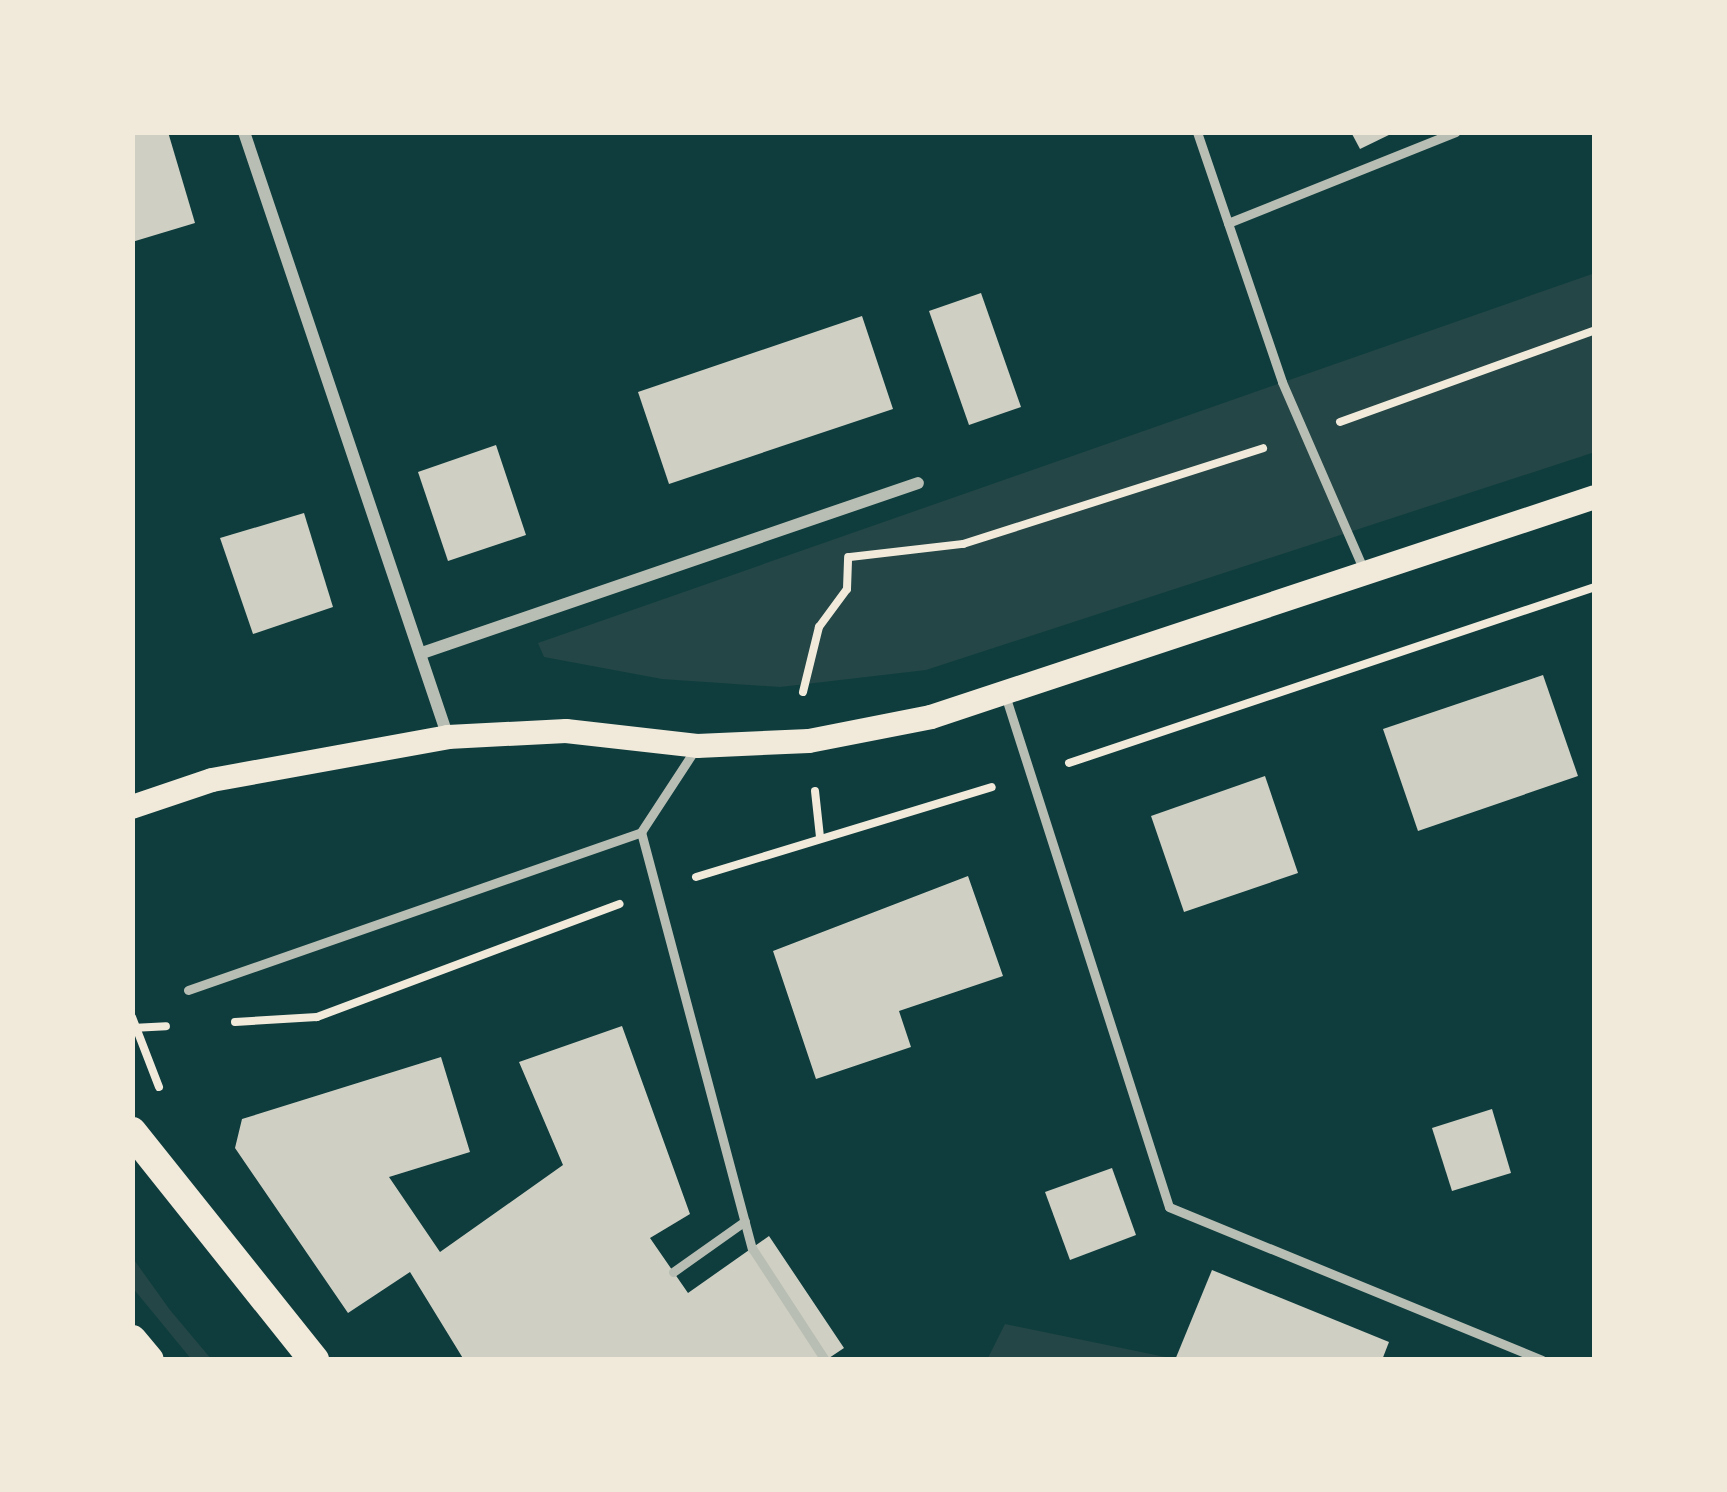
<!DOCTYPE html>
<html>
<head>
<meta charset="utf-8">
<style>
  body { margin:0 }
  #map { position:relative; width:1727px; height:1492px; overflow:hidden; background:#0f3d3e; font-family:Montserrat,sans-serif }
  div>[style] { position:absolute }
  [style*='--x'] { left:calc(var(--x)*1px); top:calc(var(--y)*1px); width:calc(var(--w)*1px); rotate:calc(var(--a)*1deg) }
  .green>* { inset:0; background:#244646 }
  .building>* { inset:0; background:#cfcfc3 }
  .path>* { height:8px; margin:-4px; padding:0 4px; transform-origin:4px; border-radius:4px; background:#f1e9da }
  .service>* { height:9px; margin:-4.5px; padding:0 4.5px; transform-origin:4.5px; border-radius:4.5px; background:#b8beb3 }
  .minor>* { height:12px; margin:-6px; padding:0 6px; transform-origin:6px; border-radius:6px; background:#b8beb3 }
  .secondary>* { height:24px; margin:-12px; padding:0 12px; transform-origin:12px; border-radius:12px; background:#f1e9da }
  .primary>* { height:30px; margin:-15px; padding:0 15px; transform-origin:15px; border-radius:15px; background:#f1e9da }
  span { translate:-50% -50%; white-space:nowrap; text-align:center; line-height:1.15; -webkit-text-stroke:12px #f1e9da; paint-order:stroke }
  .frame { position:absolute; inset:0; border:135px solid #f1e9da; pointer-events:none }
</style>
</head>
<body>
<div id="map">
  <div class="green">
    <div style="clip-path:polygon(1595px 273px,1595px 452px,926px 670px,780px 687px,662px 679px,544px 657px,538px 643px)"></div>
    <div style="clip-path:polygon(132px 1257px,170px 1310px,212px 1360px,192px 1360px,132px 1287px)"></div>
    <div style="clip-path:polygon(1005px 1324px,1175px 1359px,987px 1360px)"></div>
  </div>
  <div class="building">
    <div style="clip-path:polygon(132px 132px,168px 132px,195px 223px,132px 242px)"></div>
    <div style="clip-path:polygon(1351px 132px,1395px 132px,1360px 149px)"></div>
    <div style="clip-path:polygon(981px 293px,1021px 407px,969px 425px,929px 311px)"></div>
    <div style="clip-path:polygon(862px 316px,893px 409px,669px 484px,638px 392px)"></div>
    <div style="clip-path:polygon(496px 445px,526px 535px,448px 561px,418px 472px)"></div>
    <div style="clip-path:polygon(304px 513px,333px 607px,253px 634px,220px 538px)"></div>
    <div style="clip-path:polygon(1543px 675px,1578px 776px,1418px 831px,1383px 729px)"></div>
    <div style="clip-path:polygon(1265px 776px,1298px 873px,1184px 912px,1151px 816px)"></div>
    <div style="clip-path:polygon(968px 876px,1003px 976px,899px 1011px,911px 1047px,816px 1079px,773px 951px)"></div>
    <div style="clip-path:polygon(622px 1026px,690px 1214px,650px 1238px,688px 1293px,769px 1236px,844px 1348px,826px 1360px,464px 1360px,410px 1272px,348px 1313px,235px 1148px,242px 1119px,441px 1057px,470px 1152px,389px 1177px,440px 1252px,563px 1165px,519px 1062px)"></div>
    <div style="clip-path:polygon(1492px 1109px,1511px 1173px,1452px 1191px,1432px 1128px)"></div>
    <div style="clip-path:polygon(1112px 1168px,1136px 1235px,1070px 1260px,1045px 1192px)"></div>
    <div style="clip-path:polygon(1212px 1270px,1389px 1342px,1382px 1360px,1175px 1360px)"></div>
  </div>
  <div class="path">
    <div style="--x:1340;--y:422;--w:271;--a:-19.8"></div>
    <div style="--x:850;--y:557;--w:114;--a:-6.6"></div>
    <div style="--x:963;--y:544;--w:315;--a:-17.7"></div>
    <div style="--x:803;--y:692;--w:67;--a:-76.2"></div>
    <div style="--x:819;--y:627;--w:47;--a:-53.6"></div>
    <div style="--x:847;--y:589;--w:32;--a:-88"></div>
    <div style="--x:1069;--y:763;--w:555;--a:-18.5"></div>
    <div style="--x:815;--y:791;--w:46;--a:83.8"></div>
    <div style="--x:696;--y:877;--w:309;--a:-16.9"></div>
    <div style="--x:132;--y:1017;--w:75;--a:68.9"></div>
    <div style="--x:235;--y:1022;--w:82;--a:-3.5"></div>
    <div style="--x:317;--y:1017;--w:323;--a:-20.5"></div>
    <div style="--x:132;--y:1028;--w:34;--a:-3"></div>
  </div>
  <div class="service">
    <div style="--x:1197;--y:132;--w:264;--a:71.2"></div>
    <div style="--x:1282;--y:382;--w:206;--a:66.5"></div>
    <div style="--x:1228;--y:223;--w:245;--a:-21.8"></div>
    <div style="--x:1006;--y:698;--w:534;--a:72.24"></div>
    <div style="--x:1169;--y:1207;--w:403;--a:22.3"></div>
    <div style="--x:641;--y:832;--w:431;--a:75.1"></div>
    <div style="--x:752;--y:1248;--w:134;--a:56.9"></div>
    <div style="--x:188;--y:990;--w:480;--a:-19.2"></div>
    <div style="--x:641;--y:832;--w:97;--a:-56.8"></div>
    <div style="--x:673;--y:1272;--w:88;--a:-35.3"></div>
  </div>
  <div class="minor">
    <div style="--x:244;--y:132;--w:638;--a:71.37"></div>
    <div style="--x:425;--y:652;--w:521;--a:-18.92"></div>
  </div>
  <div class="secondary">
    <div style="--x:132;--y:807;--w:84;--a:-18.6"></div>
    <div style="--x:212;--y:780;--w:240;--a:-10.3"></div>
    <div style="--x:448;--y:737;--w:118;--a:-2.9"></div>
    <div style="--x:566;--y:731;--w:132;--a:6.5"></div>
    <div style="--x:697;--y:746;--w:112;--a:-2.6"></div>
    <div style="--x:809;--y:741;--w:124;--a:-11.1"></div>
    <div style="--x:931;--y:717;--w:699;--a:-18.33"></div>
  </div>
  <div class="primary">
    <div style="--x:132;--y:1132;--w:292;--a:51.4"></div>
    <div style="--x:132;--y:1340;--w:26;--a:50"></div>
  </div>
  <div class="frame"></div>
</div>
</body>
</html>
